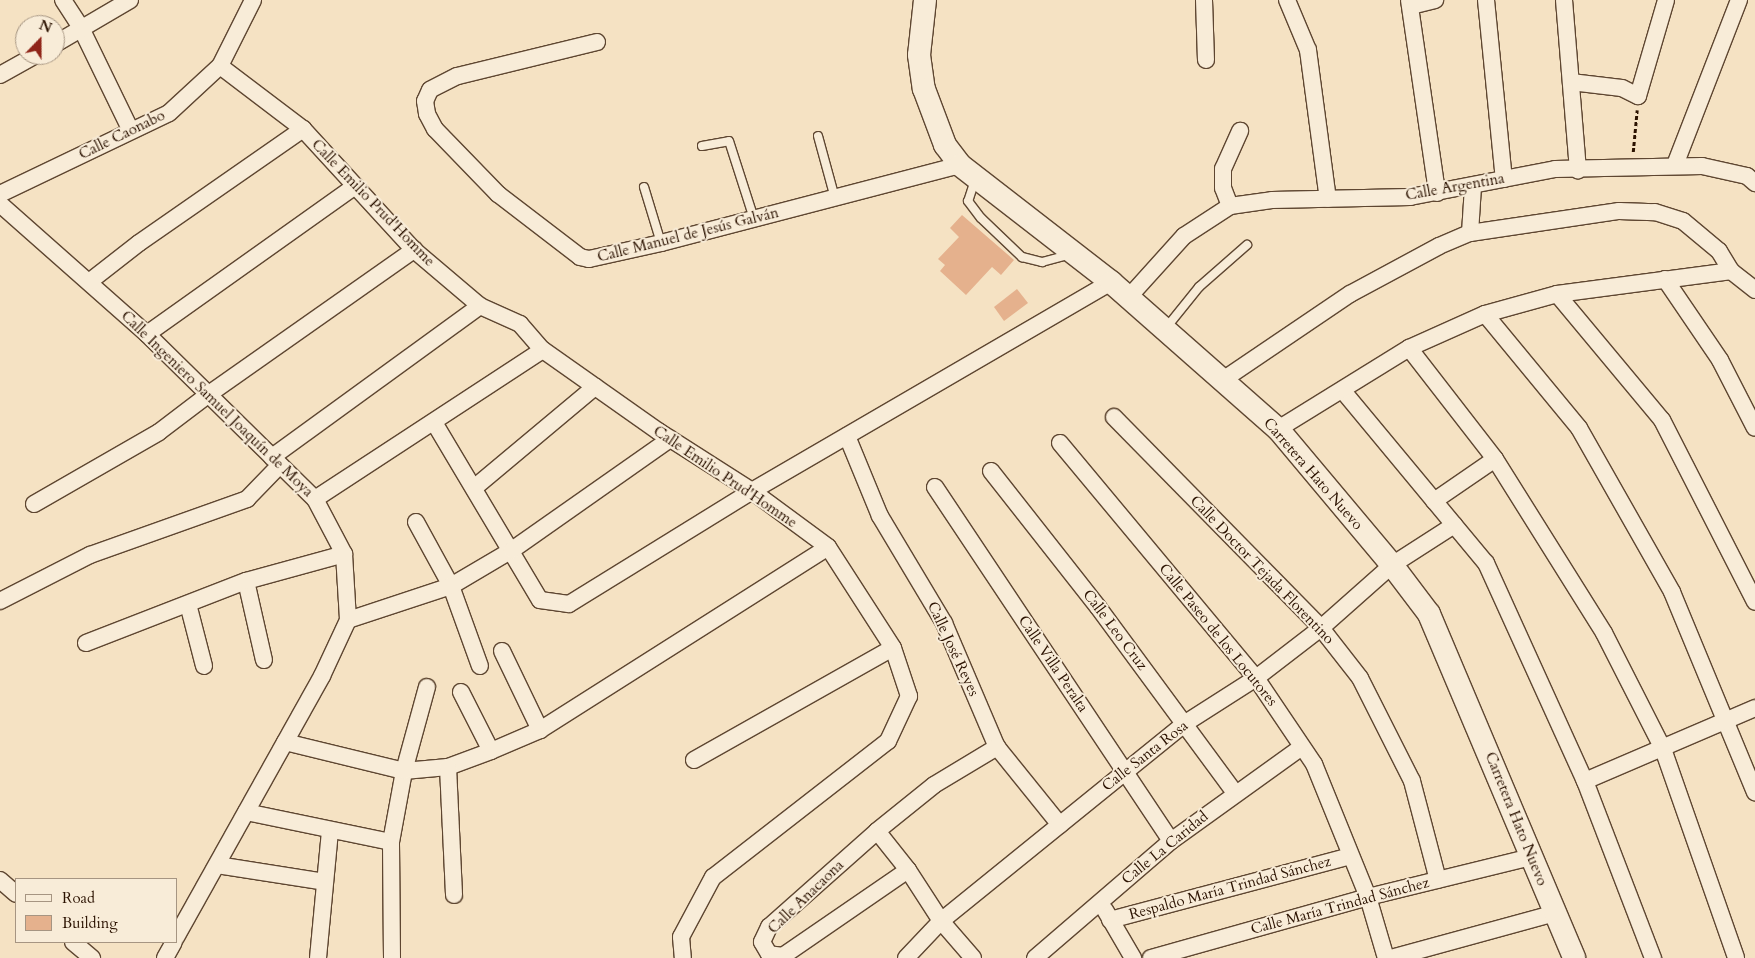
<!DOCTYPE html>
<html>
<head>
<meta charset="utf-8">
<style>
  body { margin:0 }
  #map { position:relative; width:1755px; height:958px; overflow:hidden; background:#f5e2c3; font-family:Cardo,serif }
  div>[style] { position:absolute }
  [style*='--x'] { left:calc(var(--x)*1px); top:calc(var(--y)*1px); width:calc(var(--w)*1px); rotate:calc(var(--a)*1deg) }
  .building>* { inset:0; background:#e5b18d }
  .path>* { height:2.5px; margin-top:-1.25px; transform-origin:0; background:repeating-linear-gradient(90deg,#2b1200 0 4px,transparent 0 6.5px) }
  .roads { filter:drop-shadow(1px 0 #5e4631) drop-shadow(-1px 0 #5e4631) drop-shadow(0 1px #5e4631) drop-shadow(0 -1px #5e4631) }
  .lane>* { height:8px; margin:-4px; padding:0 4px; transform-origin:4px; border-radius:4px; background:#f8ecd8 }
  .street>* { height:16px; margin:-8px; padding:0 8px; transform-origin:8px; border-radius:8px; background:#f8ecd8 }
  .secondary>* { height:22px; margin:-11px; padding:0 11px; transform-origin:11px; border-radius:11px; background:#f8ecd8 }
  span { translate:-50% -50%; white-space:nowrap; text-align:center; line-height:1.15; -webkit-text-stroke:4px #f8ecd8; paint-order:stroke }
  .street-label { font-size:15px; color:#2b1200 }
  .legend { position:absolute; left:15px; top:878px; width:162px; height:65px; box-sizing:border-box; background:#f8ecd8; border:1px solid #a69582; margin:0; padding:6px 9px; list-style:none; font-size:15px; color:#2b1200 }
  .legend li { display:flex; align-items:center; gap:10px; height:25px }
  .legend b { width:25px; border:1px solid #a69582 }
  .north { position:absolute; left:15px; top:15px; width:50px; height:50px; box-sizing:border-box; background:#f8ecd8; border:1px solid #a69582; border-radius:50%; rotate:22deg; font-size:14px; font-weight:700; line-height:20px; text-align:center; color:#2b1200 }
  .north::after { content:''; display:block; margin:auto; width:18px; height:22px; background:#8f2418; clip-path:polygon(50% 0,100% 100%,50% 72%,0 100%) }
</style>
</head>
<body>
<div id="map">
  <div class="building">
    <div style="clip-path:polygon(962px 215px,1014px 260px,1001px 275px,992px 267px,966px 295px,940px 271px,945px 265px,938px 259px,959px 237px,950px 228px)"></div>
    <div style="clip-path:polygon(1017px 289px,1028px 303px,1004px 321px,994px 307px)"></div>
  </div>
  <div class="path">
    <div style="--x:1633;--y:152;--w:42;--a:-84.6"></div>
  </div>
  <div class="roads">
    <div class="lane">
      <div style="--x:818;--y:136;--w:64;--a:74.7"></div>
      <div style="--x:702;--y:146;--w:27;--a:-10"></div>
      <div style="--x:729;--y:141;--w:82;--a:72.2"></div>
      <div style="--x:975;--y:180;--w:22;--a:108"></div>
      <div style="--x:968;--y:201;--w:21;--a:53"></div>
      <div style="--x:981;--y:218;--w:57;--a:43.6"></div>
      <div style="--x:1022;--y:257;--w:21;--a:14"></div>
      <div style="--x:1042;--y:262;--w:28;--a:-15"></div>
      <div style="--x:644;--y:187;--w:59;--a:73.1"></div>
      <div style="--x:1166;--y:328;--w:53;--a:-51.2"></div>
      <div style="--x:1199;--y:287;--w:64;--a:-41.2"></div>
    </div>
    <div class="street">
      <div style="--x:63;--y:0;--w:33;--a:57"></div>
      <div style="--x:81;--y:28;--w:114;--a:64.1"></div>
      <div style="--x:1204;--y:0;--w:60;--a:88.1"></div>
      <div style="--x:1287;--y:0;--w:54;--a:67.2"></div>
      <div style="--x:1308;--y:50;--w:150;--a:82.4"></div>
      <div style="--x:1409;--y:0;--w:195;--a:81.7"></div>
      <div style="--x:1486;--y:0;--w:180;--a:84.3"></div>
      <div style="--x:1564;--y:0;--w:171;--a:85.3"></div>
      <div style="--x:1411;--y:6;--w:25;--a:-14"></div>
      <div style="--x:597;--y:42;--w:144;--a:166.3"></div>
      <div style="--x:457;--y:76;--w:30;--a:153"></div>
      <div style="--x:430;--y:90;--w:12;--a:114"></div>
      <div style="--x:425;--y:101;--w:13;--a:81"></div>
      <div style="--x:427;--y:114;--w:17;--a:62"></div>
      <div style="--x:435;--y:129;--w:91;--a:45.9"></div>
      <div style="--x:498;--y:194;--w:103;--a:37.5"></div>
      <div style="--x:580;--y:257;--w:9;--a:13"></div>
      <div style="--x:589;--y:259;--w:74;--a:-12.5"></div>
      <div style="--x:661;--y:243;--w:309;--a:-14.6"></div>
      <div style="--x:55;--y:44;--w:87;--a:-30.4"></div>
      <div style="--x:220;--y:66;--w:104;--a:37.2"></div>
      <div style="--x:303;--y:129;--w:164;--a:47.5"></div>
      <div style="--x:414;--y:250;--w:87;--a:40.3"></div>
      <div style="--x:480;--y:306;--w:44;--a:24.2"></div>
      <div style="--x:520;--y:324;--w:35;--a:49"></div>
      <div style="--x:543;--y:350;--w:141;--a:35.2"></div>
      <div style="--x:658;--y:431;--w:112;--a:32.6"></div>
      <div style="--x:752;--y:491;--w:94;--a:36.4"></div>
      <div style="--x:828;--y:547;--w:120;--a:57.2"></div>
      <div style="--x:893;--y:648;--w:51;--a:71.6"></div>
      <div style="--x:909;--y:696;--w:50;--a:115"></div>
      <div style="--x:888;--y:741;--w:222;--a:142.1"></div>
      <div style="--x:713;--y:877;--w:68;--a:118.1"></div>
      <div style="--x:681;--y:937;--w:21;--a:85"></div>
      <div style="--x:0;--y:75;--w:41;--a:-29.1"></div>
      <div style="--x:1571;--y:82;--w:51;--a:6.7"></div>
      <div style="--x:1622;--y:88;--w:18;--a:27"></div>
      <div style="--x:1638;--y:96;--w:100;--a:-73.7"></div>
      <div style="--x:1675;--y:165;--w:177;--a:-68.8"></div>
      <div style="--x:0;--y:194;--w:187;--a:-25.6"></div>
      <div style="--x:169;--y:113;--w:69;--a:-42.7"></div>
      <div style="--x:220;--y:66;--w:74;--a:-63.4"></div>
      <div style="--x:0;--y:204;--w:196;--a:41.5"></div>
      <div style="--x:147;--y:334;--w:235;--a:44.5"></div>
      <div style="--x:315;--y:499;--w:62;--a:62.2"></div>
      <div style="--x:344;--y:554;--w:66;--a:86.5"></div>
      <div style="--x:348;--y:620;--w:62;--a:114.9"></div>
      <div style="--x:322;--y:676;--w:299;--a:119.2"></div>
      <div style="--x:1230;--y:206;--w:19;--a:-111"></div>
      <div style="--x:1223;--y:188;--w:19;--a:-90"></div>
      <div style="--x:1223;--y:169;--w:42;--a:-65.9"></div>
      <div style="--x:1470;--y:233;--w:151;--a:-8.4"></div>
      <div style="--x:1619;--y:211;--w:36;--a:2"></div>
      <div style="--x:1655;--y:212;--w:29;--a:18"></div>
      <div style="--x:1683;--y:221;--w:47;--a:39.8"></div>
      <div style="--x:1719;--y:251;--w:23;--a:59"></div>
      <div style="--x:1665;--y:279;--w:98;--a:55.8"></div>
      <div style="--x:1720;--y:360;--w:76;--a:62.8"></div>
      <div style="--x:89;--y:282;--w:63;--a:-38"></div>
      <div style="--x:139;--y:243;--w:200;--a:-34.8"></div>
      <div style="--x:1557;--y:294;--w:164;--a:50.2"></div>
      <div style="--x:1662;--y:420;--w:204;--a:62.9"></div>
      <div style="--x:1128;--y:298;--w:84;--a:-47.9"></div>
      <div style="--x:1184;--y:236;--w:55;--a:-33.1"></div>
      <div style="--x:1230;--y:206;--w:42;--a:-8.1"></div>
      <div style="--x:1272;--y:200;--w:138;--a:-1.2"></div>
      <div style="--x:1410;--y:197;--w:148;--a:-10.9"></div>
      <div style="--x:1555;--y:169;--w:147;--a:-1.2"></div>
      <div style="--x:1702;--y:166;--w:46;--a:12.5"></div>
      <div style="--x:1747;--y:176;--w:11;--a:41"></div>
      <div style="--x:1485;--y:314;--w:148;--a:50.5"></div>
      <div style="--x:1579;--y:428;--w:189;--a:60.4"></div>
      <div style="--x:1672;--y:592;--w:217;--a:67.5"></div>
      <div style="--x:147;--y:334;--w:255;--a:-35.4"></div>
      <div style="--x:1409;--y:348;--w:140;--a:52.2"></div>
      <div style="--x:1495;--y:459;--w:205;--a:57.9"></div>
      <div style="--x:1604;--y:633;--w:130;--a:63"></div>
      <div style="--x:1663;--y:749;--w:221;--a:70.7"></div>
      <div style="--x:1223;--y:380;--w:153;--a:-34.1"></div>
      <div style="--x:1350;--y:294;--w:101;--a:-28.3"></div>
      <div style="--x:1439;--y:246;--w:34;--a:-23"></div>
      <div style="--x:1470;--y:233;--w:46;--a:-86.3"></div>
      <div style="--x:1343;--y:391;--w:224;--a:50.3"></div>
      <div style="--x:1486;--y:563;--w:239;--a:65.6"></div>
      <div style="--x:1585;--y:781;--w:190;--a:69"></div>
      <div style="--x:1114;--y:417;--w:296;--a:45.5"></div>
      <div style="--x:1321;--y:628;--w:63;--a:52"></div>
      <div style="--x:1360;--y:678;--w:115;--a:63.2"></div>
      <div style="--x:1412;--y:781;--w:102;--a:75.3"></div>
      <div style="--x:435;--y:424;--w:205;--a:59.2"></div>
      <div style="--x:540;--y:600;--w:29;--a:8"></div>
      <div style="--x:569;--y:604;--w:215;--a:-31.7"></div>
      <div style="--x:752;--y:491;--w:415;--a:-30.2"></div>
      <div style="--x:1278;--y:429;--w:154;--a:-31.7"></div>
      <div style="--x:1409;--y:348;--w:83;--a:-24.1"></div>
      <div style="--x:1485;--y:314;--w:75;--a:-15.5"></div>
      <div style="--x:1557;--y:294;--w:176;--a:-7.5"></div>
      <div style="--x:1731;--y:271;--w:31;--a:38"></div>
      <div style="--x:847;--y:436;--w:87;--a:67.6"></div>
      <div style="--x:880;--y:516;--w:125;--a:59.1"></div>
      <div style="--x:944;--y:623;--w:135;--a:66.9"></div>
      <div style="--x:997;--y:747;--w:100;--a:51.1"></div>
      <div style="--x:1060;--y:443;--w:306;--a:50.2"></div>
      <div style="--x:1256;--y:678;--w:104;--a:56"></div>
      <div style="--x:1314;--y:764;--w:144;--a:67.9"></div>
      <div style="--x:1368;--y:897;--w:64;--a:73.6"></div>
      <div style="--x:272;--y:457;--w:257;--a:-36"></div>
      <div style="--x:991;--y:471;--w:173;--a:51.8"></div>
      <div style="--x:1098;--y:607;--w:231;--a:53.6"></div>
      <div style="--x:935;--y:487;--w:425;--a:56.3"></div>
      <div style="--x:474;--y:488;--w:158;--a:-39.9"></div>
      <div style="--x:315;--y:499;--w:272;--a:-33.2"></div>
      <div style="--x:1434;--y:501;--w:74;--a:-34.5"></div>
      <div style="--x:34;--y:504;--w:144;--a:-29.9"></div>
      <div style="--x:159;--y:432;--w:63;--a:-37.2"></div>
      <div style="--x:209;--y:394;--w:251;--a:-35.1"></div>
      <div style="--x:416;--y:522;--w:73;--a:61.3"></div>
      <div style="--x:451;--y:586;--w:85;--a:70.1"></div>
      <div style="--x:246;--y:581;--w:81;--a:77.2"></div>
      <div style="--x:0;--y:601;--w:101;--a:-27.1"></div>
      <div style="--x:90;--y:555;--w:167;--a:-19.6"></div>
      <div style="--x:247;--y:499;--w:47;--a:-45.9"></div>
      <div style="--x:188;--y:604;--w:64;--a:75.5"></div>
      <div style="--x:348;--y:620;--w:108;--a:-18.3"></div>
      <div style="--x:451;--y:586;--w:71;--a:-30.5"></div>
      <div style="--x:512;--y:550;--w:193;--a:-35.1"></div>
      <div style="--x:86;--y:643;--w:172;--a:-21.2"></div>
      <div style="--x:246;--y:581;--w:102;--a:-15.4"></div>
      <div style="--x:502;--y:651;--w:88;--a:64.3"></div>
      <div style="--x:461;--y:692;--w:66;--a:63"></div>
      <div style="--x:285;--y:742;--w:122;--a:13.7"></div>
      <div style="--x:404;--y:771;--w:44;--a:-5.2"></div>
      <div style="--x:448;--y:767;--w:46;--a:-20.4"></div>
      <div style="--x:491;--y:751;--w:53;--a:-23.2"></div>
      <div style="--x:540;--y:730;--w:341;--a:-32.4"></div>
      <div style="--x:694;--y:760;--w:228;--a:-29.4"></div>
      <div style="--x:448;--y:767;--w:128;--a:87.3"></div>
      <div style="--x:1585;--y:781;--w:185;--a:-23.2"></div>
      <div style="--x:246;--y:812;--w:148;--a:11.7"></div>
      <div style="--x:877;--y:831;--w:50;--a:51.5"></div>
      <div style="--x:908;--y:870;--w:61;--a:57.1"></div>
      <div style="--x:941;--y:921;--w:49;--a:49.1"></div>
      <div style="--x:217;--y:865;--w:109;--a:8.9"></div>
      <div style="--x:908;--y:870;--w:152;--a:145.5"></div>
      <div style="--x:783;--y:956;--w:14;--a:-172"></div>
      <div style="--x:769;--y:954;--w:14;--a:-120"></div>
      <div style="--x:762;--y:942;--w:17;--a:-65"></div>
      <div style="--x:769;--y:927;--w:144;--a:-41.6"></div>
      <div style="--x:877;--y:831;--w:73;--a:-38.9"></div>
      <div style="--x:934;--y:785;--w:74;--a:-31.1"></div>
      <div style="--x:0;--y:880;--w:21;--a:41"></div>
      <div style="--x:1105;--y:910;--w:56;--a:59.7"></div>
      <div style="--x:1110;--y:920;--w:248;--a:-14.9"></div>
      <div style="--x:73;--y:942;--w:25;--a:40"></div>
      <div style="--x:165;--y:958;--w:18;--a:-61"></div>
      <div style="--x:318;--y:958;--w:127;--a:-84.6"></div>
      <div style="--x:392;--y:958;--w:116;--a:-90.5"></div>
      <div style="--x:391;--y:842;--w:72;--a:-79.6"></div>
      <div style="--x:404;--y:771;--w:87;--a:-74.7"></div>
      <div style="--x:906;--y:958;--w:51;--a:-46.6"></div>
      <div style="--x:941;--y:921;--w:313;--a:-39"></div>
      <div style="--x:1184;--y:724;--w:85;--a:-32.6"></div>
      <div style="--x:1256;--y:678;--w:82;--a:-37.6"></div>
      <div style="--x:1321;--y:628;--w:95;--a:-41.6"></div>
      <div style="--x:1392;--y:565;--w:74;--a:-32.8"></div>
      <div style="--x:1035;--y:958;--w:179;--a:-40.7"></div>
      <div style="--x:1171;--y:841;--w:161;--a:-35.7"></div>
      <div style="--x:1151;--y:958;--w:225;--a:-15.7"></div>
      <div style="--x:1368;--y:897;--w:168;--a:-13.8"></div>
      <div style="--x:1391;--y:958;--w:170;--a:-15.3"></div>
    </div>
    <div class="secondary">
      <div style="--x:925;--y:0;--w:55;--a:96.2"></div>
      <div style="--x:919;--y:55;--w:34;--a:82"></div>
      <div style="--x:924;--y:89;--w:60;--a:69.4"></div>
      <div style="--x:945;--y:145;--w:25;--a:53"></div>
      <div style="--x:960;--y:165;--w:191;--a:37.8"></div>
      <div style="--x:1111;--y:282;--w:222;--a:41.4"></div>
      <div style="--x:1278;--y:429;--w:177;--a:50"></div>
      <div style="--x:1392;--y:565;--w:61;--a:52.9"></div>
      <div style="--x:1429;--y:614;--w:373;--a:67.1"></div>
    </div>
  </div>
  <div class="street-label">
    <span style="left:122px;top:135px;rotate:-26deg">Calle Caonabo</span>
    <span style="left:1455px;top:187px;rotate:-10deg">Calle Argentina</span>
    <span style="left:373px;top:203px;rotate:46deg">Calle Emilio Prud'Homme</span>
    <span style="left:688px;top:235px;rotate:-14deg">Calle Manuel de Jesús Galván</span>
    <span style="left:217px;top:404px;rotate:44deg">Calle Ingeniero Samuel Joaquín de Moya</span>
    <span style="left:1313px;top:474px;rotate:49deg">Carretera Hato Nuevo</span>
    <span style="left:725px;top:477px;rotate:34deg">Calle Emilio Prud'Homme</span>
    <span style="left:1262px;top:570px;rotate:46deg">Calle Doctor Tejada Florentino</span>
    <span style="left:1115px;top:630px;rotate:53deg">Calle Leo Cruz</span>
    <span style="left:1218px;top:635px;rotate:51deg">Calle Paseo de los Locutores</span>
    <span style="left:953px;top:649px;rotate:65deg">Calle José Reyes</span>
    <span style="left:1053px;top:664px;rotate:56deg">Calle Villa Peralta</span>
    <span style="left:1145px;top:756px;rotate:-38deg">Calle Santa Rosa</span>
    <span style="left:1516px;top:819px;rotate:68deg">Carretera Hato Nuevo</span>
    <span style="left:1165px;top:848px;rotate:-39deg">Calle La Caridad</span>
    <span style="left:1230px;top:888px;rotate:-15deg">Respaldo María Trindad Sánchez</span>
    <span style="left:806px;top:897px;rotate:-44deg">Calle Anacaona</span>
    <span style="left:1340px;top:906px;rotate:-15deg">Calle María Trindad Sánchez</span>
  </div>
  <ul class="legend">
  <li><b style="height:6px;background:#f8ecd8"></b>Road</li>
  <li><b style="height:14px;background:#e5b18d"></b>Building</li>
  </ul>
  <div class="north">N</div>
</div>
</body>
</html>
